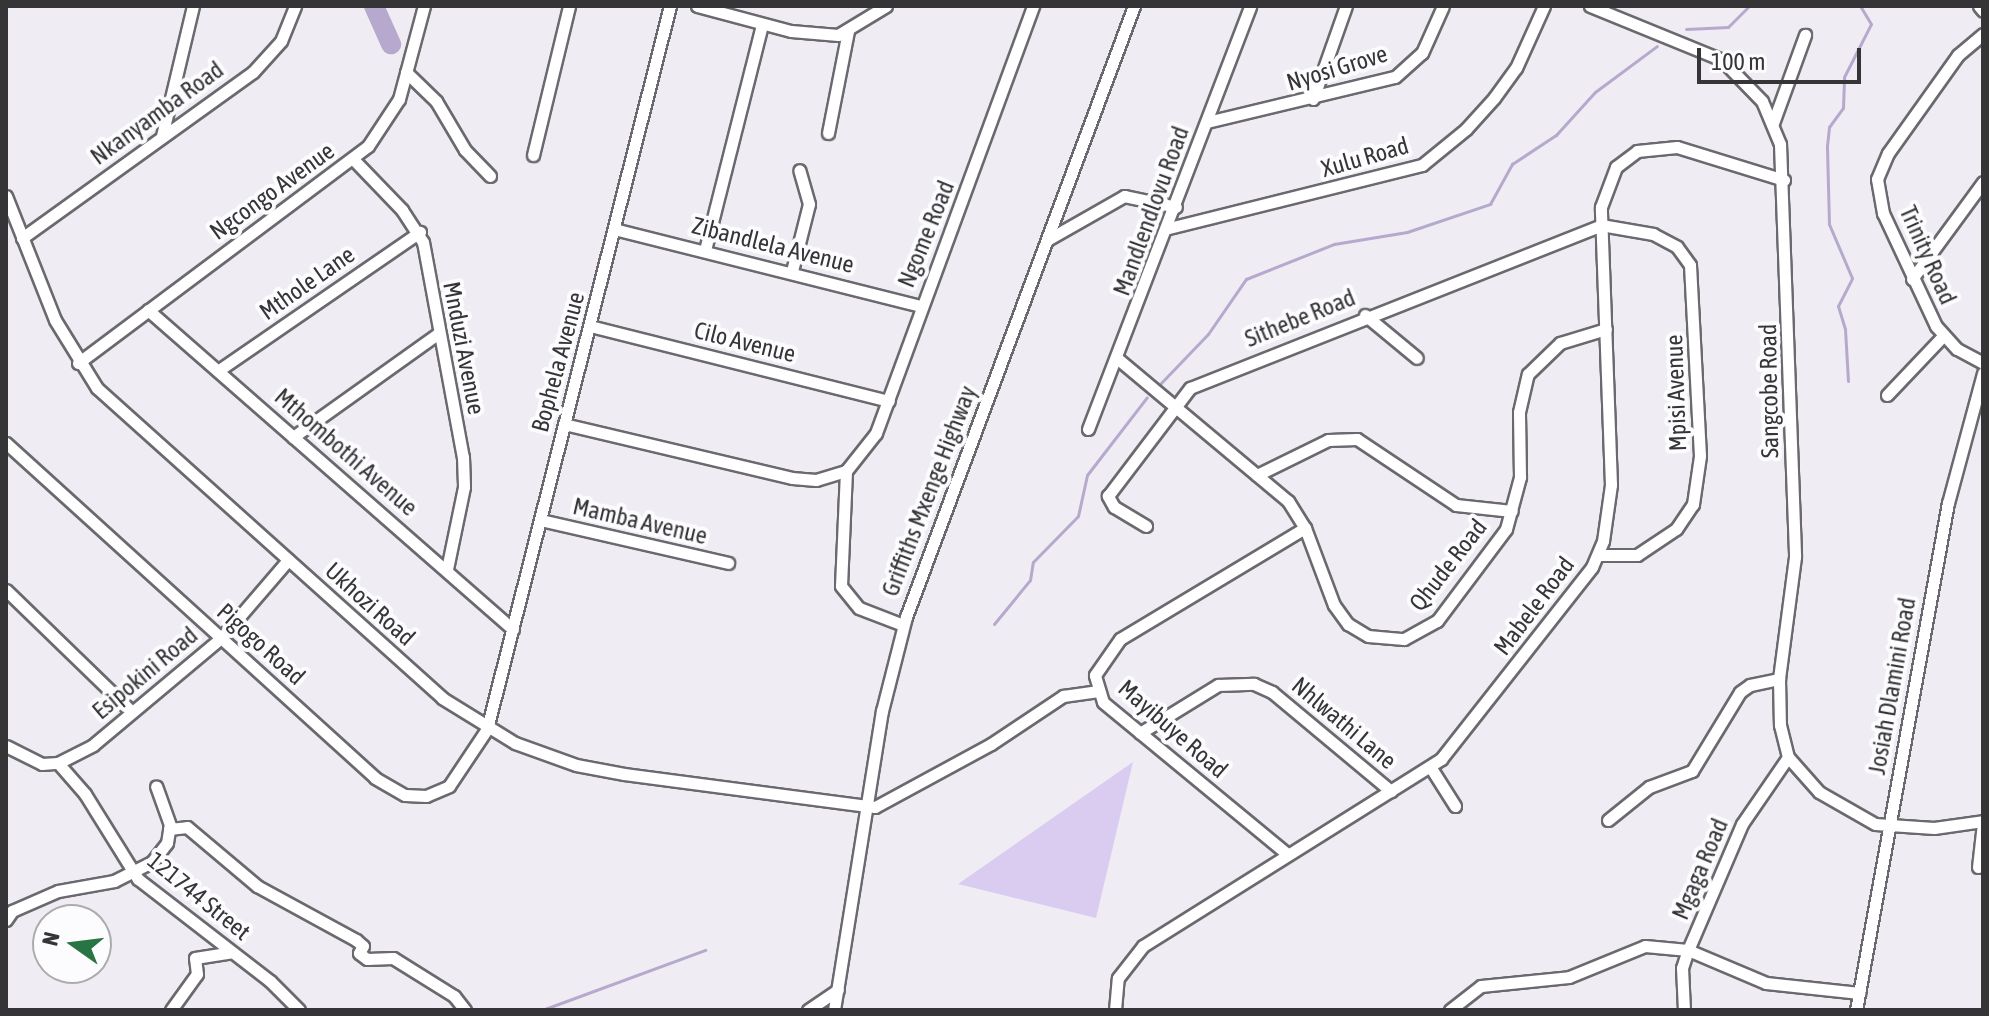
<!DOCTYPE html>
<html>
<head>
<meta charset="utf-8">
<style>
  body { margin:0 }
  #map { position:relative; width:1989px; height:1016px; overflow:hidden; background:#efedf3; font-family:"Asap Condensed",sans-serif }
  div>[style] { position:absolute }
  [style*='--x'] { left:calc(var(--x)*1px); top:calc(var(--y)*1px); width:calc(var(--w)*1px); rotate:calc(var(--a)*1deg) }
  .green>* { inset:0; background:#d9ccf0 }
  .stream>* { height:3px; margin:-1.5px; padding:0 1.5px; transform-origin:1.5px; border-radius:1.5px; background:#b6a9cd }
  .river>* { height:20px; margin:-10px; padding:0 10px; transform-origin:10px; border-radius:10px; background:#b6a9cd }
  .roads { filter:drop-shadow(2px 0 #6b696e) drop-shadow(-2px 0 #6b696e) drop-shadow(0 2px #6b696e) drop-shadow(0 -2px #6b696e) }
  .minor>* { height:11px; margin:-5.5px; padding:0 5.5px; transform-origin:5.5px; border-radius:5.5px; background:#fff }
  span { translate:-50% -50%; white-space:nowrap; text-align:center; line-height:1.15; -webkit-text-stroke:8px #fcfbfe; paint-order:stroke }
  .street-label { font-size:24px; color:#353437 }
  .frame { position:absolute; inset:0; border:8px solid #353437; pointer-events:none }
  .north { position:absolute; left:32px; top:904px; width:80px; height:80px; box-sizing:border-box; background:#fcfbfe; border:2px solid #acabae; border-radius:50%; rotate:284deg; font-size:22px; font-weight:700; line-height:32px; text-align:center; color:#353437 }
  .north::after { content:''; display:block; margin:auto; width:28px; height:36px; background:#287442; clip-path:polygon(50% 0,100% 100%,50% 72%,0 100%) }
  .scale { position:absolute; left:1697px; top:48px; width:164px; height:36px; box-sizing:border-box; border:4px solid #353437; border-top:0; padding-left:10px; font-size:24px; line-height:28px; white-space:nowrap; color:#353437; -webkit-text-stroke:6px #fcfbfe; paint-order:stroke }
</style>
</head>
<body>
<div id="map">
  <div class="green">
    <div style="clip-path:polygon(1133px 762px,1096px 918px,958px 884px)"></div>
  </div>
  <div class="stream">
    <div style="--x:1686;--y:29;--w:42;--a:-2.7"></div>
    <div style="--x:1728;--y:27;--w:30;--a:-45"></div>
    <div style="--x:1848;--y:381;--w:52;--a:-93.3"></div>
    <div style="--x:1845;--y:329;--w:24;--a:-107"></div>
    <div style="--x:1838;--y:306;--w:31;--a:-63"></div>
    <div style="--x:1852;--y:278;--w:59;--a:-113.1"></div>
    <div style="--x:1829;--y:224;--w:78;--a:-91.5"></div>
    <div style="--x:1827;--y:146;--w:19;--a:-84"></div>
    <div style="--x:1829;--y:127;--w:24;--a:-54"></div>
    <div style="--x:1843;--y:108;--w:31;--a:-88"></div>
    <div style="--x:1844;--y:77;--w:59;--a:-63"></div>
    <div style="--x:1871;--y:24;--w:21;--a:-121"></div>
    <div style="--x:1160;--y:384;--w:69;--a:-46.2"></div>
    <div style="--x:1208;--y:334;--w:67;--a:-55.4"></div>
    <div style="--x:1246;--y:279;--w:95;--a:-21.7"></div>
    <div style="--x:1334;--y:244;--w:74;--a:-9.3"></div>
    <div style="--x:1407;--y:232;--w:88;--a:-18.6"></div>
    <div style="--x:1490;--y:204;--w:46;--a:-61.2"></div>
    <div style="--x:1512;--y:164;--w:53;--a:-33.4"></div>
    <div style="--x:1556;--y:135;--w:58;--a:-47.8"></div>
    <div style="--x:1595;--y:92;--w:77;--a:-36.6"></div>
    <div style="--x:994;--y:624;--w:57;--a:-50.7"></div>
    <div style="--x:1030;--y:580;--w:18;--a:-81"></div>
    <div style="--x:1033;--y:562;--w:64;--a:-45.6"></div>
    <div style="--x:1078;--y:516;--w:42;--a:-77.6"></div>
    <div style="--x:1087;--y:475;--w:98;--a:-52.4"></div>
    <div style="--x:502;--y:1010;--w:8;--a:0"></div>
    <div style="--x:542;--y:1010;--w:174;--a:-20.2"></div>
  </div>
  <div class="river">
    <div style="--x:374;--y:6;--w:42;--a:65.9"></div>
  </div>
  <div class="roads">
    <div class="minor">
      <div style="--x:697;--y:6;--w:97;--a:14.9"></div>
      <div style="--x:791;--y:31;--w:47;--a:4.9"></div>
      <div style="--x:838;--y:35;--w:56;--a:-31.1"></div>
      <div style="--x:1590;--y:6;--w:143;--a:22.2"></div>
      <div style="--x:1722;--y:60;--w:57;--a:45.7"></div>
      <div style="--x:1762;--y:101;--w:47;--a:67.3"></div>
      <div style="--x:1780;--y:144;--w:413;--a:87.9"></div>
      <div style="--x:1795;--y:557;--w:123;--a:97.5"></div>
      <div style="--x:1779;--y:679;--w:46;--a:88.8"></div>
      <div style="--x:1780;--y:725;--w:33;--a:76"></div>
      <div style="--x:1788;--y:757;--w:47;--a:48.5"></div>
      <div style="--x:1819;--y:792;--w:64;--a:29.7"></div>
      <div style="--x:1875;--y:824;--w:59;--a:3.9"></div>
      <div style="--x:1934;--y:828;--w:49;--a:-8.1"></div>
      <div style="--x:1979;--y:6;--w:6;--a:51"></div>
      <div style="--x:1983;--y:34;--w:33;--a:140"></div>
      <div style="--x:1958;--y:55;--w:120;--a:125.5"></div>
      <div style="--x:1888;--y:153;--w:28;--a:113"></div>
      <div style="--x:1877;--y:179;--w:35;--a:80"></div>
      <div style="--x:1883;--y:213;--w:125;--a:64.9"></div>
      <div style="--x:1936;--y:326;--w:31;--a:48"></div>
      <div style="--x:1957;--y:349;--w:30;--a:28"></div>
      <div style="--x:406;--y:72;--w:42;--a:44"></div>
      <div style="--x:436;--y:101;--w:57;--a:59.4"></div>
      <div style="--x:465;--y:150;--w:36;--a:46"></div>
      <div style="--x:1313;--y:99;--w:99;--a:-70.5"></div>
      <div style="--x:1207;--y:122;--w:193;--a:-13.5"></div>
      <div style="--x:1395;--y:77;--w:36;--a:-42"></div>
      <div style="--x:1422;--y:53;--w:51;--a:-65.9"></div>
      <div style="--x:1773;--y:123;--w:94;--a:-70"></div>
      <div style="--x:828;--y:133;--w:104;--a:-78.9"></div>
      <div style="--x:162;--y:136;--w:134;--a:-76.6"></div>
      <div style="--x:533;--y:155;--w:153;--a:-76.4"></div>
      <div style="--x:353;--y:159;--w:71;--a:46.1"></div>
      <div style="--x:402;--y:210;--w:38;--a:57"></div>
      <div style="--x:423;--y:242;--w:219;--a:79.5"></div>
      <div style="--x:463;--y:457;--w:30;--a:88"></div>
      <div style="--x:464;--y:487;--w:84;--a:101.7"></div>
      <div style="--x:6;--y:196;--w:133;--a:68.4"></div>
      <div style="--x:55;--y:320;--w:80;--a:58.3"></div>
      <div style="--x:97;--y:388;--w:464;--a:41.9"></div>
      <div style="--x:442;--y:698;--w:86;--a:31.7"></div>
      <div style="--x:515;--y:743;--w:65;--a:19.8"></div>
      <div style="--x:576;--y:765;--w:49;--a:10.6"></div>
      <div style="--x:624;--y:774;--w:253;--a:7.5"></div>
      <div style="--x:875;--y:807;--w:132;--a:-28.5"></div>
      <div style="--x:991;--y:744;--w:87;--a:-33.7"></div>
      <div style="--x:1063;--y:696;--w:34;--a:-8"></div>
      <div style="--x:1169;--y:228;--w:261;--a:-14"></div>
      <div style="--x:1422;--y:165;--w:57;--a:-39.3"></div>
      <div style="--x:1466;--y:129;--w:42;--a:-47.9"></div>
      <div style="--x:1494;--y:98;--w:37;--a:-54"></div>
      <div style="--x:1516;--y:68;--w:68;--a:-65.7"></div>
      <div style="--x:614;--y:229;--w:317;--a:14.1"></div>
      <div style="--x:22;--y:238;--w:284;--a:-35.7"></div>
      <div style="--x:253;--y:72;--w:42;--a:-47.9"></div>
      <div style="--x:281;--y:41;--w:38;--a:-68"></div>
      <div style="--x:1047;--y:240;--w:89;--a:-29.7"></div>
      <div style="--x:1124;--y:196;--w:53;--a:11.9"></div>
      <div style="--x:705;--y:250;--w:232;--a:-75.8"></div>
      <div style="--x:792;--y:271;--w:69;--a:-75.8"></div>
      <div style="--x:809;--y:204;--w:35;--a:-106"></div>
      <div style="--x:1912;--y:279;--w:120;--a:-53.8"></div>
      <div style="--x:148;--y:310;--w:485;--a:41.2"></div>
      <div style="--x:1365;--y:315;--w:67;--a:39.6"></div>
      <div style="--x:590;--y:326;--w:308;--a:14.1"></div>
      <div style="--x:1118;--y:359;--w:222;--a:39.9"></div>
      <div style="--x:1288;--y:501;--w:32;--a:58"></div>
      <div style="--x:1305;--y:528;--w:82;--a:69.4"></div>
      <div style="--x:1334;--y:605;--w:24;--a:54"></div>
      <div style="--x:1348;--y:624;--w:23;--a:31"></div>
      <div style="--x:1368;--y:636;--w:36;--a:5"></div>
      <div style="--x:1404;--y:639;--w:38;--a:-29"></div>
      <div style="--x:1437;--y:621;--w:115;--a:-53.1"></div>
      <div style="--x:1506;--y:529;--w:54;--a:-74.9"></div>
      <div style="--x:1520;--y:477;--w:65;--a:-90.9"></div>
      <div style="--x:1519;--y:412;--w:39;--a:-77"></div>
      <div style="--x:1528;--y:374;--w:45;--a:-44.1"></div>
      <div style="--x:1560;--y:343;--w:48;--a:-16.9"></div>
      <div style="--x:78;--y:363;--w:362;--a:-36.8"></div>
      <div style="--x:368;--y:146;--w:56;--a:-56.6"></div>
      <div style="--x:399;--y:99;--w:96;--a:-75"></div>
      <div style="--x:219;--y:370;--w:244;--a:-34.5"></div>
      <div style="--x:1887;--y:395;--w:81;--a:-46.5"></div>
      <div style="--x:564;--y:424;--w:234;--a:13.3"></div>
      <div style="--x:792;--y:478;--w:24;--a:5"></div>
      <div style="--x:816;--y:480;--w:31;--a:-17"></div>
      <div style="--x:846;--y:471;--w:48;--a:-51.7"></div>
      <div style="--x:876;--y:433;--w:455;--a:-69.8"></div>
      <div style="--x:1088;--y:429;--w:453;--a:-69"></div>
      <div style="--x:293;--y:437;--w:179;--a:-35.5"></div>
      <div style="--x:6;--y:443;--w:498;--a:42.2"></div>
      <div style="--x:375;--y:778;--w:34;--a:30"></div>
      <div style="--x:405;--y:795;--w:21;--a:3"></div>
      <div style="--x:426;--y:796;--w:25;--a:-23"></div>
      <div style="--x:449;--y:786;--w:69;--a:-56.3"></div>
      <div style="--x:487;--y:729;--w:746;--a:-75.8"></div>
      <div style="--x:846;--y:471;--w:115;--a:92.5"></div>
      <div style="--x:841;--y:586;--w:28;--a:51"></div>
      <div style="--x:859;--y:608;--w:47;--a:21.1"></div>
      <div style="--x:1257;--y:475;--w:79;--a:-26.2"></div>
      <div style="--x:1328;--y:440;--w:29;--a:-2"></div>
      <div style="--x:1357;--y:439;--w:119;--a:33.7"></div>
      <div style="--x:1456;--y:505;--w:56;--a:6.1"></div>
      <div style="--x:541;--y:520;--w:192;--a:12.9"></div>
      <div style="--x:1146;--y:526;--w:37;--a:-149"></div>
      <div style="--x:1114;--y:507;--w:13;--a:-119"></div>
      <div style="--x:1108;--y:496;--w:136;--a:-52.8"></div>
      <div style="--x:1190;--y:388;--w:442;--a:-21.6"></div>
      <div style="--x:1601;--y:225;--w:53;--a:9.8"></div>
      <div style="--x:1653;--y:234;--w:27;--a:28"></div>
      <div style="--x:1677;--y:247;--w:22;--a:54"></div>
      <div style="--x:1690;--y:265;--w:191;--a:87"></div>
      <div style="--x:1700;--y:456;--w:49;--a:98.3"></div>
      <div style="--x:1693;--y:504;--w:30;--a:124"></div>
      <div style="--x:1676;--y:529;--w:47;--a:146.3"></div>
      <div style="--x:1637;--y:555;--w:39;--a:180"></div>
      <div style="--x:6;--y:590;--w:175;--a:44.1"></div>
      <div style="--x:1140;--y:733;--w:92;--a:-31.6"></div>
      <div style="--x:1218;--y:685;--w:36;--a:-2"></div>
      <div style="--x:1254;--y:684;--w:20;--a:24"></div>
      <div style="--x:1272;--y:692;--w:155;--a:39.8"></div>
      <div style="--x:6;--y:746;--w:40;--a:26.6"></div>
      <div style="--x:42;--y:764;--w:16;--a:-4"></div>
      <div style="--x:58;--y:763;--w:39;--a:-27"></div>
      <div style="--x:93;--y:745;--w:167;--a:-39.9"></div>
      <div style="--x:221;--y:638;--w:103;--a:-49.3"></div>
      <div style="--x:58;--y:763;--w:41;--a:48.9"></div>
      <div style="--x:85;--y:794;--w:100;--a:58.1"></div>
      <div style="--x:138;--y:879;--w:167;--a:37.7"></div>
      <div style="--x:270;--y:981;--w:41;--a:45"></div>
      <div style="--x:1431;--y:768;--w:45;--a:57.7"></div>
      <div style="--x:1608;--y:820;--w:53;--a:-38.8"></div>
      <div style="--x:1649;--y:787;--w:46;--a:-20.4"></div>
      <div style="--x:1692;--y:771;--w:92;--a:-58.7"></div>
      <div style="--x:1740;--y:692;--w:12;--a:-35"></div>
      <div style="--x:1750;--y:685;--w:30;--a:-12"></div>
      <div style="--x:169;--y:829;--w:18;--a:-6"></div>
      <div style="--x:187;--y:827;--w:92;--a:40.1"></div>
      <div style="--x:257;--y:886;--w:113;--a:28.6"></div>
      <div style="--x:356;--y:940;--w:9;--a:41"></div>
      <div style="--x:363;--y:946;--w:8;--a:120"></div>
      <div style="--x:359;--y:953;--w:10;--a:37"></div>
      <div style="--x:367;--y:959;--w:26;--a:-2"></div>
      <div style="--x:393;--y:958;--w:72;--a:31.9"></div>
      <div style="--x:454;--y:996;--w:18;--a:52"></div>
      <div style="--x:1286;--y:853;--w:237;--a:-140.5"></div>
      <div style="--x:1103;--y:702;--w:28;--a:-107"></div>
      <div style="--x:1095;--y:675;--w:44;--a:-55.2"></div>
      <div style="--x:1120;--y:639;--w:216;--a:-31"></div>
      <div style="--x:1978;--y:867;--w:44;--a:-83.5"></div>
      <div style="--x:6;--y:920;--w:11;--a:-56"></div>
      <div style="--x:12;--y:911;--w:50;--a:-23.5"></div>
      <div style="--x:58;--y:891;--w:57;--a:-10.1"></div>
      <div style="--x:114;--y:881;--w:42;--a:-26.6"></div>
      <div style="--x:152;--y:862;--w:24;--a:-52"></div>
      <div style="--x:167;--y:843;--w:18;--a:-81"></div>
      <div style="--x:170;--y:825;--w:41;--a:-109.7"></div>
      <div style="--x:171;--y:1010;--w:44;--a:-54.2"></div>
      <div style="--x:197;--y:974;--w:16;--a:-97"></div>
      <div style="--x:195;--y:958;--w:37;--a:-9"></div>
      <div style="--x:808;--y:1010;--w:36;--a:-34"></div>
      <div style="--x:834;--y:1010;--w:303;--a:-80.9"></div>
      <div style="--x:882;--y:711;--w:97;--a:-75.7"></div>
      <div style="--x:906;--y:617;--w:652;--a:-69.54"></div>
      <div style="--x:1115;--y:1010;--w:32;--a:-85"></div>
      <div style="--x:1118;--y:978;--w:41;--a:-52"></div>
      <div style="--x:1143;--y:946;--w:352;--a:-32.1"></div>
      <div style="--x:1441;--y:759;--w:244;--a:-51.8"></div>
      <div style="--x:1592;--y:567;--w:28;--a:-67"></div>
      <div style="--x:1603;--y:541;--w:57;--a:-81.9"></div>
      <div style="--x:1611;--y:485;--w:278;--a:-92.1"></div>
      <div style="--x:1601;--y:207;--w:43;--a:-69.4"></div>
      <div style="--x:1616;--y:167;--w:26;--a:-37"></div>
      <div style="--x:1637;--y:151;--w:40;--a:-5.7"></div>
      <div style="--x:1677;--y:147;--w:112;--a:17.1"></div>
      <div style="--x:1450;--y:1010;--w:39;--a:-38"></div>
      <div style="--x:1481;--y:986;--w:88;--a:-5.8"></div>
      <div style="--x:1569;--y:977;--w:82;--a:-22.2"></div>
      <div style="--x:1645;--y:946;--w:43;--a:5.3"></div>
      <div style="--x:1688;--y:950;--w:85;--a:22.9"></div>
      <div style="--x:1766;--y:983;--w:94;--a:6.1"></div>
      <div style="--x:1684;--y:1010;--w:42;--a:-92.7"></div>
      <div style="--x:1682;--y:968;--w:19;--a:-72"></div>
      <div style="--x:1688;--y:950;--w:137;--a:-66.8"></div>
      <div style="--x:1742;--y:824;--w:81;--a:-55.5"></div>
      <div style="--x:1856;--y:1010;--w:515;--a:-79.72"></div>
      <div style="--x:1948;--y:503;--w:135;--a:-74.9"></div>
    </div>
  </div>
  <div class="street-label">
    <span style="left:1337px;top:68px;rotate:-17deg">Nyosi Grove</span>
    <span style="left:157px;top:113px;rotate:-36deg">Nkanyamba Road</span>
    <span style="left:1365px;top:157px;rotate:-16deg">Xulu Road</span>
    <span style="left:272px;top:191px;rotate:-36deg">Ngcongo Avenue</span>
    <span style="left:1151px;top:211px;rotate:-70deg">Mandlendlovu Road</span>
    <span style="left:926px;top:234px;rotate:-68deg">Ngome Road</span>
    <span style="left:773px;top:245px;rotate:14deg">Zibandlela Avenue</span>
    <span style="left:1928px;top:255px;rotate:66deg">Trinity Road</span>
    <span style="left:307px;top:283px;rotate:-35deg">Mthole Lane</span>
    <span style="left:1300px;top:318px;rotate:-22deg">Sithebe Road</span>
    <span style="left:745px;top:342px;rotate:14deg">Cilo Avenue</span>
    <span style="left:464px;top:348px;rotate:79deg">Mnduzi Avenue</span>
    <span style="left:558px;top:362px;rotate:-75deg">Bophela Avenue</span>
    <span style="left:1769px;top:391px;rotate:-91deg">Sangcobe Road</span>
    <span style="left:1676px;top:393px;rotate:-92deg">Mpisi Avenue</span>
    <span style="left:346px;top:452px;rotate:41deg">Mthombothi Avenue</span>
    <span style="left:929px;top:491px;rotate:-69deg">Griffiths Mxenge Highway</span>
    <span style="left:640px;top:521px;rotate:13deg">Mamba Avenue</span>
    <span style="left:1448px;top:565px;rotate:-52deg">Qhude Road</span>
    <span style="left:370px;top:604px;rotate:42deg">Ukhozi Road</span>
    <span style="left:1534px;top:606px;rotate:-53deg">Mabele Road</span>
    <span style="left:261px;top:644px;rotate:42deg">Pigogo Road</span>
    <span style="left:145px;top:673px;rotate:-40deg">Esipokini Road</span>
    <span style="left:1892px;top:686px;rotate:-80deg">Josiah Dlamini Road</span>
    <span style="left:1344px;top:723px;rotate:40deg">Nhlwathi Lane</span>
    <span style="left:1173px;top:729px;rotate:41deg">Mayibuye Road</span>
    <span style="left:1700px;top:869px;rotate:-67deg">Mgaga Road</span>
    <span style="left:199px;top:896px;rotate:39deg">121744 Street</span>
  </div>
  <div class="frame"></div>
  <div class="north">N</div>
  <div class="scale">100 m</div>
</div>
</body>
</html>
